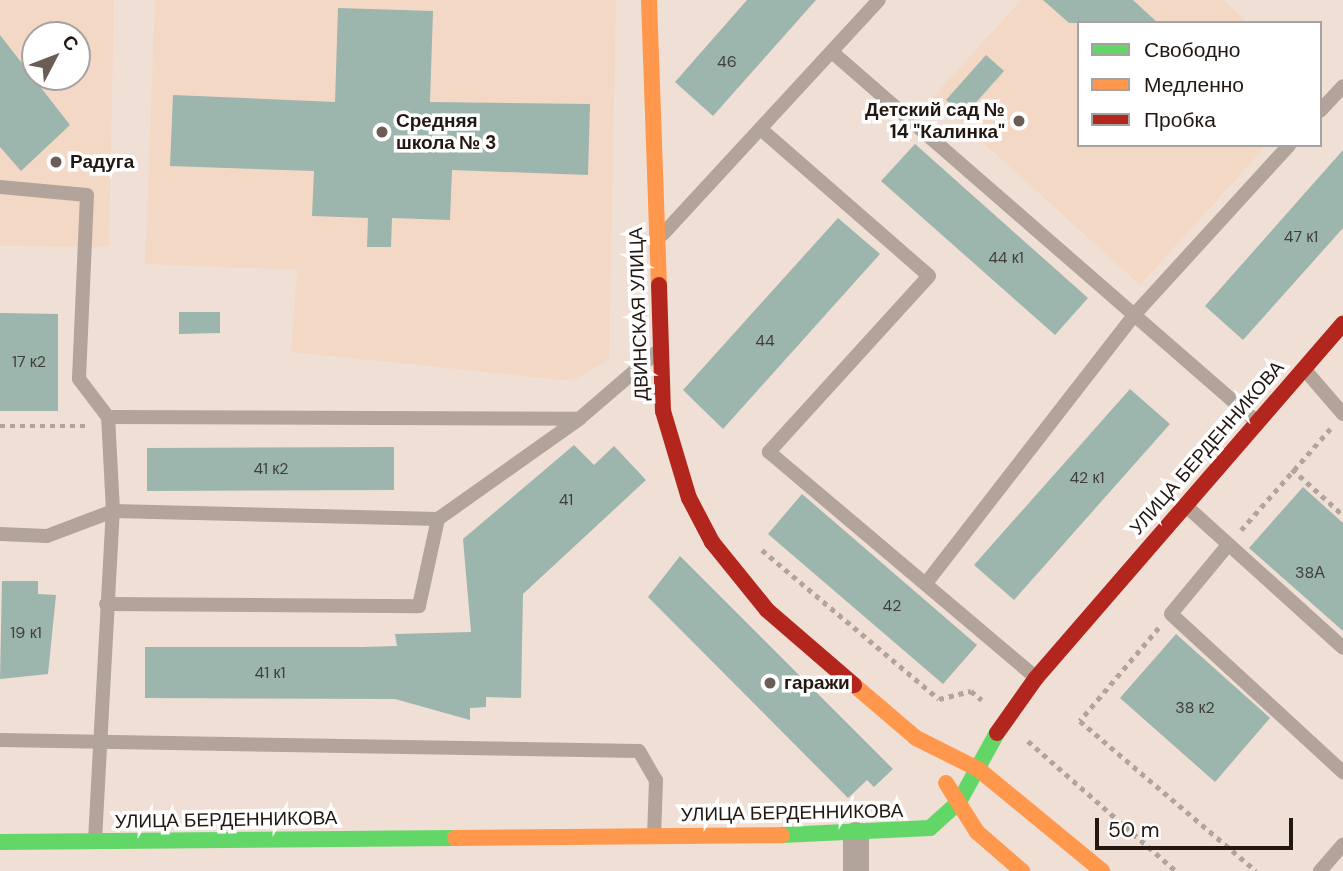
<!DOCTYPE html>
<html>
<head>
<meta charset="utf-8">
<style>
  body { margin:0 }
  #map { position:relative; width:1343px; height:871px; overflow:hidden; background:#f0dfd4; font-family:"DM Sans",sans-serif }
  div>[style] { position:absolute }
  [style*='--x'] { left:calc(var(--x)*1px); top:calc(var(--y)*1px); width:calc(var(--w)*1px); rotate:calc(var(--a)*1deg) }
  .built>* { inset:0; background:#f4d8c6 }
  .building>* { inset:0; background:#9cb5ad }
  .path>* { height:4.5px; margin-top:-2.25px; transform-origin:0; background:repeating-linear-gradient(90deg,#b0a49c 0 5px,transparent 0 10px) }
  .lane>* { height:14px; margin:-7px; padding:0 7px; transform-origin:7px; border-radius:7px; background:#b2a49a }
  .street>* { height:26px; margin:-13px; padding:0 13px; transform-origin:13px; border-radius:13px; background:#b2a49a }
  .fast>* { height:16px; margin:-8px; padding:0 8px; transform-origin:8px; border-radius:8px; background:#63d668 }
  .slow>* { height:16px; margin:-8px; padding:0 8px; transform-origin:8px; border-radius:8px; background:#ff974d }
  .jam>* { height:16px; margin:-8px; padding:0 8px; transform-origin:8px; border-radius:8px; background:#b3261e }
  .dots>* { width:19px; height:19px; translate:-50% -50%; box-sizing:border-box; border:4px solid #fff; border-radius:50% }
  span { translate:-50% -50%; white-space:nowrap; text-align:center; line-height:1.15; -webkit-text-stroke:7px #fff; paint-order:stroke }
  .number-label { font-size:16px; color:#403e38 }
  .number-label span { -webkit-text-stroke-width:0 }
  .poi-label { font-size:19px; color:#221711; font-weight:700 }
  .right { translate:-100% -50%; text-align:right }
  .left { translate:0 -50%; text-align:left }
  .street-label { font-size:19px; color:#221711 }
  .legend { position:absolute; left:1077px; top:21px; width:245px; height:126px; box-sizing:border-box; background:#fff; border:2px solid #a7a2a0; margin:0; padding:9px 12px; list-style:none; font-size:21px; color:#221711 }
  .legend li { display:flex; align-items:center; gap:14px; height:35px }
  .legend b { width:35px; border:2px solid #a7a2a0 }
  .north { position:absolute; left:21px; top:21px; width:70px; height:70px; box-sizing:border-box; background:#fff; border:2px solid #a7a2a0; border-radius:50%; rotate:48deg; font-size:19px; font-weight:700; line-height:28px; text-align:center; color:#221711 }
  .north::after { content:''; display:block; margin:auto; width:24px; height:32px; background:#6a5d55; clip-path:polygon(50% 0,100% 100%,50% 72%,0 100%) }
  .scale { position:absolute; left:1095px; top:818px; width:198px; height:32px; box-sizing:border-box; border:4px solid #221711; border-top:0; padding-left:9px; font-size:21px; line-height:24px; white-space:nowrap; color:#221711; -webkit-text-stroke:5px #fff; paint-order:stroke }
</style>
</head>
<body>
<div id="map">
  <div class="built">
    <div style="clip-path:polygon(evenodd,0 0,114px 0,109px 247px,0 246px,0 0,35px 35px,77px 35px,77px 77px,35px 77px,35px 35px)"></div>
    <div style="clip-path:polygon(155px 0,616px 0,609px 360px,572px 381px,291px 352px,297px 270px,145px 264px)"></div>
    <div style="clip-path:polygon(1021px 0,1224px 0,1248px 23px,1079px 23px,1079px 145px,1267px 145px,1140px 285px,933px 97px)"></div>
  </div>
  <div class="building">
    <div style="clip-path:polygon(747px 0,816px 0,713px 116px,675px 82px)"></div>
    <div style="clip-path:polygon(1043px 0,1133px 0,1158px 23px,1069px 23px)"></div>
    <div style="clip-path:polygon(338px 8px,433px 11px,430px 102px,590px 104px,588px 175px,452px 170px,450px 220px,392px 218px,391px 247px,367px 247px,368px 218px,312px 216px,314px 171px,170px 166px,173px 95px,335px 102px)"></div>
    <div style="clip-path:polygon(0 35px,70px 125px,21px 171px,0 147px)"></div>
    <div style="clip-path:polygon(986px 55px,1004px 71px,964px 116px,946px 100px)"></div>
    <div style="clip-path:polygon(915px 144px,1088px 298px,1055px 335px,881px 181px)"></div>
    <div style="clip-path:polygon(1343px 150px,1343px 228px,1243px 340px,1205px 306px)"></div>
    <div style="clip-path:polygon(838px 218px,880px 254px,723px 429px,683px 390px)"></div>
    <div style="clip-path:polygon(179px 312px,220px 312px,220px 333px,179px 334px)"></div>
    <div style="clip-path:polygon(0 313px,58px 314px,58px 411px,0 411px)"></div>
    <div style="clip-path:polygon(1130px 389px,1170px 424px,1014px 600px,974px 565px)"></div>
    <div style="clip-path:polygon(574px 445px,594px 465px,614px 446px,646px 480px,523px 594px,521px 698px,486px 697px,486px 707px,470px 708px,470px 720px,395px 699px,145px 698px,145px 647px,362px 647px,397px 646px,395px 634px,471px 632px,463px 539px)"></div>
    <div style="clip-path:polygon(394px 447px,394px 490px,147px 491px,147px 448px)"></div>
    <div style="clip-path:polygon(1303px 487px,1343px 523px,1343px 631px,1249px 548px)"></div>
    <div style="clip-path:polygon(802px 494px,977px 645px,943px 684px,768px 534px)"></div>
    <div style="clip-path:polygon(680px 556px,893px 769px,874px 787px,867px 780px,848px 798px,648px 597px)"></div>
    <div style="clip-path:polygon(2px 581px,38px 581px,38px 594px,56px 595px,48px 674px,0 679px)"></div>
    <div style="clip-path:polygon(1176px 634px,1270px 718px,1215px 782px,1120px 698px)"></div>
  </div>
  <div class="path">
    <div style="--x:0;--y:426;--w:90;--a:0"></div>
    <div style="--x:1292;--y:469;--w:69;--a:42"></div>
    <div style="--x:1241;--y:530;--w:135;--a:-48.6"></div>
    <div style="--x:762;--y:550;--w:231;--a:40.1"></div>
    <div style="--x:939;--y:699;--w:33;--a:-14"></div>
    <div style="--x:971;--y:691;--w:14;--a:39"></div>
    <div style="--x:1159;--y:628;--w:122;--a:130.3"></div>
    <div style="--x:1080;--y:721;--w:231;--a:40.4"></div>
    <div style="--x:1028;--y:741;--w:197;--a:41.3"></div>
  </div>
  <div class="lane">
    <div style="--x:832;--y:52;--w:562;--a:41.03"></div>
    <div style="--x:1320;--y:111;--w:34;--a:-47"></div>
    <div style="--x:763;--y:131;--w:220;--a:41.1"></div>
    <div style="--x:929;--y:276;--w:238;--a:132.3"></div>
    <div style="--x:769;--y:452;--w:348;--a:40.2"></div>
    <div style="--x:0;--y:187;--w:87;--a:5.3"></div>
    <div style="--x:87;--y:195;--w:184;--a:92.5"></div>
    <div style="--x:79;--y:379;--w:48;--a:52.7"></div>
    <div style="--x:663;--y:234;--w:318;--a:-47.3"></div>
    <div style="--x:1305;--y:370;--w:58;--a:49.2"></div>
    <div style="--x:1185;--y:505;--w:213;--a:42.1"></div>
    <div style="--x:0;--y:534;--w:47;--a:2.4"></div>
    <div style="--x:47;--y:536;--w:71;--a:-20.7"></div>
    <div style="--x:113;--y:511;--w:325;--a:1.4"></div>
    <div style="--x:438;--y:519;--w:173;--a:-35.3"></div>
    <div style="--x:579;--y:419;--w:103;--a:-40.7"></div>
    <div style="--x:1228;--y:545;--w:89;--a:129.6"></div>
    <div style="--x:1171;--y:614;--w:234;--a:42.6"></div>
    <div style="--x:927;--y:582;--w:338;--a:-52.2"></div>
    <div style="--x:1134;--y:315;--w:230;--a:-47.6"></div>
    <div style="--x:106;--y:604;--w:313;--a:0.4"></div>
    <div style="--x:419;--y:606;--w:89;--a:-77.7"></div>
    <div style="--x:0;--y:740;--w:639;--a:0.99"></div>
    <div style="--x:639;--y:751;--w:34;--a:60"></div>
    <div style="--x:656;--y:780;--w:56;--a:92"></div>
    <div style="--x:95;--y:840;--w:329;--a:-86.9"></div>
    <div style="--x:113;--y:511;--w:94;--a:-93"></div>
    <div style="--x:108;--y:417;--w:471;--a:0.2"></div>
    <div style="--x:1320;--y:871;--w:35;--a:-49"></div>
  </div>
  <div class="street">
    <div style="--x:856;--y:835;--w:36;--a:90"></div>
  </div>
  <div class="fast">
    <div style="--x:782;--y:835;--w:148;--a:-2.7"></div>
    <div style="--x:930;--y:828;--w:39;--a:-42"></div>
    <div style="--x:959;--y:802;--w:79;--a:-61.2"></div>
    <div style="--x:0;--y:842;--w:455;--a:-0.5"></div>
  </div>
  <div class="slow">
    <div style="--x:649;--y:0;--w:285;--a:88"></div>
    <div style="--x:854;--y:685;--w:82;--a:40.5"></div>
    <div style="--x:916;--y:738;--w:69;--a:26.6"></div>
    <div style="--x:978;--y:769;--w:161;--a:39.4"></div>
    <div style="--x:946;--y:783;--w:58;--a:57.7"></div>
    <div style="--x:977;--y:832;--w:60;--a:40.9"></div>
    <div style="--x:455;--y:838;--w:327;--a:-0.5"></div>
  </div>
  <div class="jam">
    <div style="--x:659;--y:285;--w:126;--a:88.2"></div>
    <div style="--x:663;--y:411;--w:91;--a:73.4"></div>
    <div style="--x:689;--y:498;--w:50;--a:62.4"></div>
    <div style="--x:712;--y:542;--w:87;--a:51"></div>
    <div style="--x:767;--y:610;--w:115;--a:40.8"></div>
    <div style="--x:997;--y:733;--w:67;--a:-54.7"></div>
    <div style="--x:1036;--y:678;--w:469;--a:-49.1"></div>
  </div>
  <div class="dots">
    <div style="left:1019px;top:121px;background:#6a5d55"></div>
    <div style="left:382px;top:132px;background:#6a5d55"></div>
    <div style="left:56px;top:162px;background:#6a5d55"></div>
    <div style="left:770px;top:683px;background:#6a5d55"></div>
  </div>
  <div class="number-label">
    <span style="left:727px;top:62px">46</span>
    <span style="left:1301px;top:237px">47 к1</span>
    <span style="left:1006px;top:258px">44 к1</span>
    <span style="left:765px;top:341px">44</span>
    <span style="left:29px;top:362px">17 к2</span>
    <span style="left:271px;top:469px">41 к2</span>
    <span style="left:1087px;top:478px">42 к1</span>
    <span style="left:566px;top:500px">41</span>
    <span style="left:1310px;top:573px">38А</span>
    <span style="left:892px;top:606px">42</span>
    <span style="left:26px;top:633px">19 к1</span>
    <span style="left:270px;top:673px">41 к1</span>
    <span style="left:1195px;top:708px">38 к2</span>
  </div>
  <div class="poi-label">
    <span class="right" style="left:1005px;top:121px">Детский сад №<br>14 "Калинка"</span>
    <span class="left" style="left:396px;top:132px">Средняя<br>школа № 3</span>
    <span class="left" style="left:70px;top:162px">Радуга</span>
    <span class="left" style="left:784px;top:683px">гаражи</span>
  </div>
  <div class="street-label">
    <span style="left:639px;top:314px;rotate:-92deg">ДВИНСКАЯ УЛИЦА</span>
    <span style="left:1207px;top:448px;rotate:-49deg">УЛИЦА БЕРДЕННИКОВА</span>
    <span style="left:792px;top:813px;rotate:-1deg">УЛИЦА БЕРДЕННИКОВА</span>
    <span style="left:226px;top:820px;rotate:-1deg">УЛИЦА БЕРДЕННИКОВА</span>
  </div>
  <ul class="legend">
  <li><b style="height:9px;background:#63d668"></b>Свободно</li>
  <li><b style="height:9px;background:#ff974d"></b>Медленно</li>
  <li><b style="height:9px;background:#b3261e"></b>Пробка</li>
  </ul>
  <div class="north">С</div>
  <div class="scale">50 m</div>
</div>
</body>
</html>
